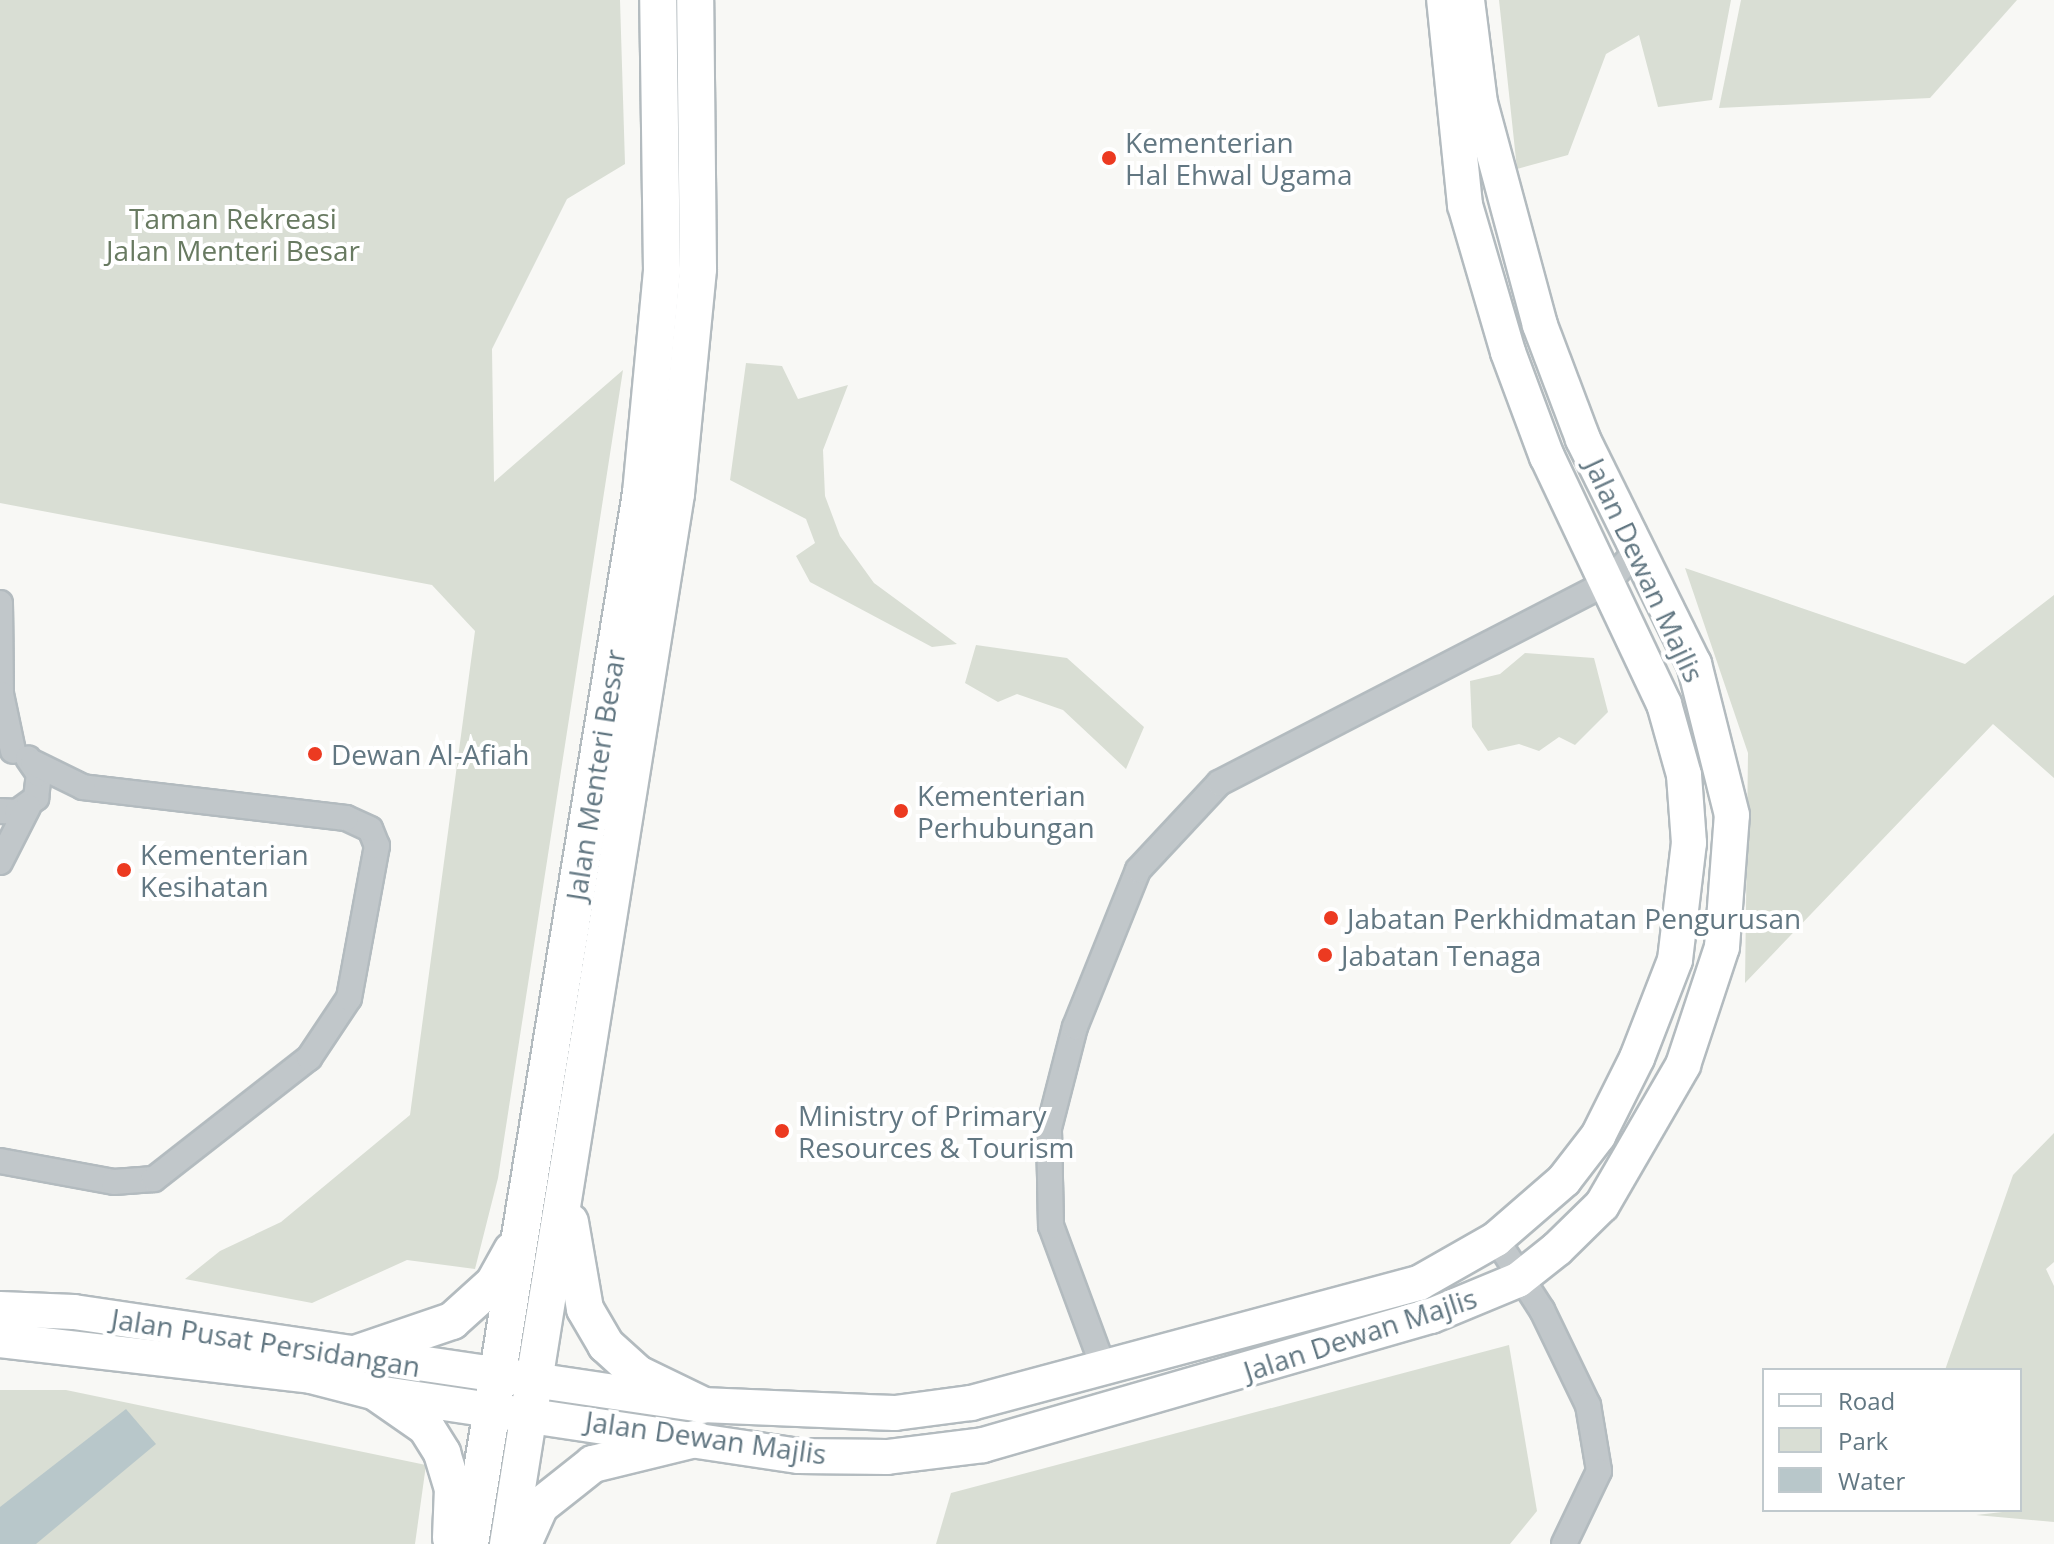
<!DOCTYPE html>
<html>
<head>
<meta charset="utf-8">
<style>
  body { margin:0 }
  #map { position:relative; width:2054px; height:1544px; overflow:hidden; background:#f8f8f5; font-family:"Open Sans",sans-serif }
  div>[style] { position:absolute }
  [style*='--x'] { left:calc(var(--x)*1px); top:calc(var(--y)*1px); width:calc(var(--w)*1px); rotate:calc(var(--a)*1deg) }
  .green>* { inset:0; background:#d9ded4 }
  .water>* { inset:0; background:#b8c7ca }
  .roads { filter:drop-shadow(2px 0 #b3bbbf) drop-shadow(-2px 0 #b3bbbf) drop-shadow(0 2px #b3bbbf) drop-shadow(0 -2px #b3bbbf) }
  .street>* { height:24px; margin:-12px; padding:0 12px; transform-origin:12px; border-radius:12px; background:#c1c7ca }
  .secondary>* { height:34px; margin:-17px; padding:0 17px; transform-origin:17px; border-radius:17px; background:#fff }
  .primary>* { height:36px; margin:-18px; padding:0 18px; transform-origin:18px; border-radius:18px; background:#fff }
  .dots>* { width:22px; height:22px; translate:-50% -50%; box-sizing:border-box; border:4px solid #fff; border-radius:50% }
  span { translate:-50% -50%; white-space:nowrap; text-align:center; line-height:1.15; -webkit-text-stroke:8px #fff; paint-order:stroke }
  .poi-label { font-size:28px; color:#627782 }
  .left { translate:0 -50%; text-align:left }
  .park-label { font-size:28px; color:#687a61 }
  .street-label { font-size:28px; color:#627782 }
  .legend { position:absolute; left:1762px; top:1368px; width:260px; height:144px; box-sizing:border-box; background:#fff; border:2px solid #c0c9cd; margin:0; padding:10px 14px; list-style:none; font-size:24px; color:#627782 }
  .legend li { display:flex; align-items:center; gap:16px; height:40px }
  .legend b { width:40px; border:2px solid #c0c9cd }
</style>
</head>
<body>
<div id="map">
  <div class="green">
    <div style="clip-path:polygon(0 0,620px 0,625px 164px,567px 199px,492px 349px,494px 482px,623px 370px,498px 1178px,475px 1269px,407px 1260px,312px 1303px,185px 1279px,220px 1251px,281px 1222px,410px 1115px,475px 631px,432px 585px,0 503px)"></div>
    <div style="clip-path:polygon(1499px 0,1731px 0,1712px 100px,1658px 107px,1639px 35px,1606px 54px,1568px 155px,1517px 169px)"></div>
    <div style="clip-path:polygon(1741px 0,2017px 0,1930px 98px,1719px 108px)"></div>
    <div style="clip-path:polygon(746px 363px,782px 366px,798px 399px,848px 385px,823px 450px,825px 496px,840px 536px,874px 583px,957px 644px,932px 647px,810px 582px,796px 556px,815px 543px,806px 519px,730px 480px)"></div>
    <div style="clip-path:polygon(1685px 568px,1965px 664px,2054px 595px,2054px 778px,1993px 724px,1745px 983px,1748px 753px)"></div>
    <div style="clip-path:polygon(976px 645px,1067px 658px,1144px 727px,1126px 769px,1063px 710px,1017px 694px,998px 702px,965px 683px)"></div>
    <div style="clip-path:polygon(1525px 653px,1594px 658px,1608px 712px,1575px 745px,1559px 737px,1539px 751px,1519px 744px,1488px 751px,1472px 727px,1470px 681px,1500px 674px)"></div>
    <div style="clip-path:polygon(2054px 1133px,2054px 1262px,2046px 1269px,2054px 1286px,2054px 1522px,1976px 1515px,2020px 1510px,2020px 1370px,1945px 1370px,2013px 1175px)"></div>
    <div style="clip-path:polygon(1509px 1345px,1537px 1511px,1510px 1544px,936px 1544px,951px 1493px)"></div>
    <div style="clip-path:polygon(0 1390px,66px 1390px,426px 1465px,415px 1544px,0 1544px)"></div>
  </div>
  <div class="water">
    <div style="clip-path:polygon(126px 1409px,156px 1444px,36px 1544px,0 1544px,0 1507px)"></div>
  </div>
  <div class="roads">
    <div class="street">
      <div style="--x:0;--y:603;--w:91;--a:89.4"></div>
      <div style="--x:1;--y:694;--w:58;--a:78.1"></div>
      <div style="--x:0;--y:811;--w:17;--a:3"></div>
      <div style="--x:17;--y:812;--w:24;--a:-36"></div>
      <div style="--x:36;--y:798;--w:24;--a:-83"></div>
      <div style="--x:39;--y:774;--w:19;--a:-125"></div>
      <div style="--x:0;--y:862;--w:62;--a:-63"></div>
      <div style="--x:0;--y:1161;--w:116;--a:10.4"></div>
      <div style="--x:114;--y:1182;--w:40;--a:-4.3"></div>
      <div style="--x:154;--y:1179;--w:197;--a:-38"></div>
      <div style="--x:309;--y:1058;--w:72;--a:-56.3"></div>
      <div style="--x:349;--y:998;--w:155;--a:-79.6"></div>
      <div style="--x:377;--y:846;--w:18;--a:-112"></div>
      <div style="--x:370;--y:829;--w:26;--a:-155"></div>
      <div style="--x:346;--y:818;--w:265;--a:-173.3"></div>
      <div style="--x:83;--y:787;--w:55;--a:-153.9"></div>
      <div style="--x:1496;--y:1239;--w:85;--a:57.1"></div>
      <div style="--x:1542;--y:1310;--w:106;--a:64.2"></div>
      <div style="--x:1588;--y:1405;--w:67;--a:80.5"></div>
      <div style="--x:1599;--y:1471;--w:81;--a:115.6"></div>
      <div style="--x:1104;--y:1369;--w:153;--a:-110.3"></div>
      <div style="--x:1051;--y:1226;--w:98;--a:-91.2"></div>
      <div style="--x:1049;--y:1128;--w:104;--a:-75.6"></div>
      <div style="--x:1075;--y:1027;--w:169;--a:-68.1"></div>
      <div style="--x:1138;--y:870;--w:119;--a:-47"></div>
      <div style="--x:1219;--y:783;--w:437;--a:-27.3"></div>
      <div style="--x:1607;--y:583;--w:42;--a:-46.9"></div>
    </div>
    <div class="secondary">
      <div style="--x:0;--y:1309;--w:74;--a:2.3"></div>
      <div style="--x:74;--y:1312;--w:635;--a:8.42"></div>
      <div style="--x:702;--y:1405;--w:193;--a:2.4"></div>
      <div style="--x:895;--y:1413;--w:77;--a:-7.5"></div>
      <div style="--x:971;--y:1403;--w:464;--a:-15"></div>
      <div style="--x:1419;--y:1283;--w:89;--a:-29.7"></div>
      <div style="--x:1496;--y:1239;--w:90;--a:-40.9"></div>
      <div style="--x:1564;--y:1180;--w:56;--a:-52.3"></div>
      <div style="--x:1598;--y:1136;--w:87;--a:-63.4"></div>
      <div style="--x:1637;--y:1058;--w:105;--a:-68.8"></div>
      <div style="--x:1675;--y:960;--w:118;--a:-83.2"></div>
      <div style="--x:1689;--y:843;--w:68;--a:-94.2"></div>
      <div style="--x:1684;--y:775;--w:74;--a:-105.7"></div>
      <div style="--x:1664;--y:704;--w:273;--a:-115.3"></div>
      <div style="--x:1547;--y:457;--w:112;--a:-110.4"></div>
      <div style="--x:1508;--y:352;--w:153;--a:-106.3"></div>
      <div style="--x:1465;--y:205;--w:206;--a:-95.8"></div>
      <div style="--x:0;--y:1340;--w:313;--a:6.6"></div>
      <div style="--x:311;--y:1376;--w:68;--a:14.4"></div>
      <div style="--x:377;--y:1393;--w:427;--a:8.5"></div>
      <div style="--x:799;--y:1456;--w:88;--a:0.7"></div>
      <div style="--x:887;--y:1457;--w:97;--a:-7.1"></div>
      <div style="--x:983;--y:1445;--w:466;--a:-16.1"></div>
      <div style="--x:1431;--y:1316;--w:94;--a:-22.5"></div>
      <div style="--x:1518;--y:1280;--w:50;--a:-38.5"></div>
      <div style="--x:1557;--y:1249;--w:63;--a:-44.4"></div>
      <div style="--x:1602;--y:1205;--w:162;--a:-59.9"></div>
      <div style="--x:1683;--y:1065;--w:124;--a:-71.7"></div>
      <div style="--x:1722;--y:947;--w:132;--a:-85.7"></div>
      <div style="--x:1732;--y:815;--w:156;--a:-104.1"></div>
      <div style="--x:1694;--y:664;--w:251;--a:-116.3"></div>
      <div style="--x:1583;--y:439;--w:122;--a:-110.7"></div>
      <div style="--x:1540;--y:325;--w:230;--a:-105.1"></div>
      <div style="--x:1480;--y:103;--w:104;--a:-97.2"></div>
    </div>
    <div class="primary">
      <div style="--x:570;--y:1222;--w:88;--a:80.2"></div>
      <div style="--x:585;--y:1309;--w:42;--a:59.7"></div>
      <div style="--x:606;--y:1345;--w:43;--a:42.2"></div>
      <div style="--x:638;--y:1374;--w:71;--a:25.8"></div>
      <div style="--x:349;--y:1356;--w:109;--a:-18.8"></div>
      <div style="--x:452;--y:1321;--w:57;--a:-42.1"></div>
      <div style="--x:494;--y:1283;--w:37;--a:-61"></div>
      <div style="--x:377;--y:1393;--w:60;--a:34.8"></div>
      <div style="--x:426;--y:1427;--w:31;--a:58"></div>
      <div style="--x:442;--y:1453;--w:37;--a:73"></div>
      <div style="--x:453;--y:1488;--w:50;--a:92.3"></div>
      <div style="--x:470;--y:1544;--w:1065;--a:-80.76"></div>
      <div style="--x:641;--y:493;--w:223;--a:-84.6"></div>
      <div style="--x:662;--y:271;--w:271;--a:-90.8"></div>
      <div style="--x:508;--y:1544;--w:1063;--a:-80.91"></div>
      <div style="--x:676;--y:494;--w:226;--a:-84.4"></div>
      <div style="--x:698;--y:269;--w:269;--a:-90.6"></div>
      <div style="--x:523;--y:1544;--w:42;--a:-65.9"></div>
      <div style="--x:540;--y:1506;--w:68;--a:-38.4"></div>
      <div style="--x:593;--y:1464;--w:105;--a:-13.8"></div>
    </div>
  </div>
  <div class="dots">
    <div style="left:1109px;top:158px;background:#ec3a21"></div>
    <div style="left:315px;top:754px;background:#ec3a21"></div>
    <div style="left:901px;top:811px;background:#ec3a21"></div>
    <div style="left:124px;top:870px;background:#ec3a21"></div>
    <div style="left:1331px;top:918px;background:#ec3a21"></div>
    <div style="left:1325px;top:955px;background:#ec3a21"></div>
    <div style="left:782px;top:1131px;background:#ec3a21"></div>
  </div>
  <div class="poi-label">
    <span class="left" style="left:1125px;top:158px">Kementerian<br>Hal Ehwal Ugama</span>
    <span class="left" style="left:331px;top:754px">Dewan Al-Afiah</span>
    <span class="left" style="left:917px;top:811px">Kementerian<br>Perhubungan</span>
    <span class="left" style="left:140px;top:870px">Kementerian<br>Kesihatan</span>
    <span class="left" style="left:1347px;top:918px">Jabatan Perkhidmatan Pengurusan</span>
    <span class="left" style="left:1341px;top:955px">Jabatan Tenaga</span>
    <span class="left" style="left:798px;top:1131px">Ministry of Primary<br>Resources &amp; Tourism</span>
  </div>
  <div class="park-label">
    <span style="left:233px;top:234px">Taman Rekreasi<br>Jalan Menteri Besar</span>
  </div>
  <div class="street-label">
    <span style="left:1645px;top:570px;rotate:65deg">Jalan Dewan Majlis</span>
    <span style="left:595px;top:775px;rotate:-81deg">Jalan Menteri Besar</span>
    <span style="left:1360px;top:1334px;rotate:-18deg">Jalan Dewan Majlis</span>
    <span style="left:266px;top:1342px;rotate:9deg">Jalan Pusat Persidangan</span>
    <span style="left:706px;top:1437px;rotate:8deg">Jalan Dewan Majlis</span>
  </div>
  <ul class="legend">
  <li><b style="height:10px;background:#fff"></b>Road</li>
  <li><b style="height:22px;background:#d9ded4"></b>Park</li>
  <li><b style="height:22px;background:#b8c7ca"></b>Water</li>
  </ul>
</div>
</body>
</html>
